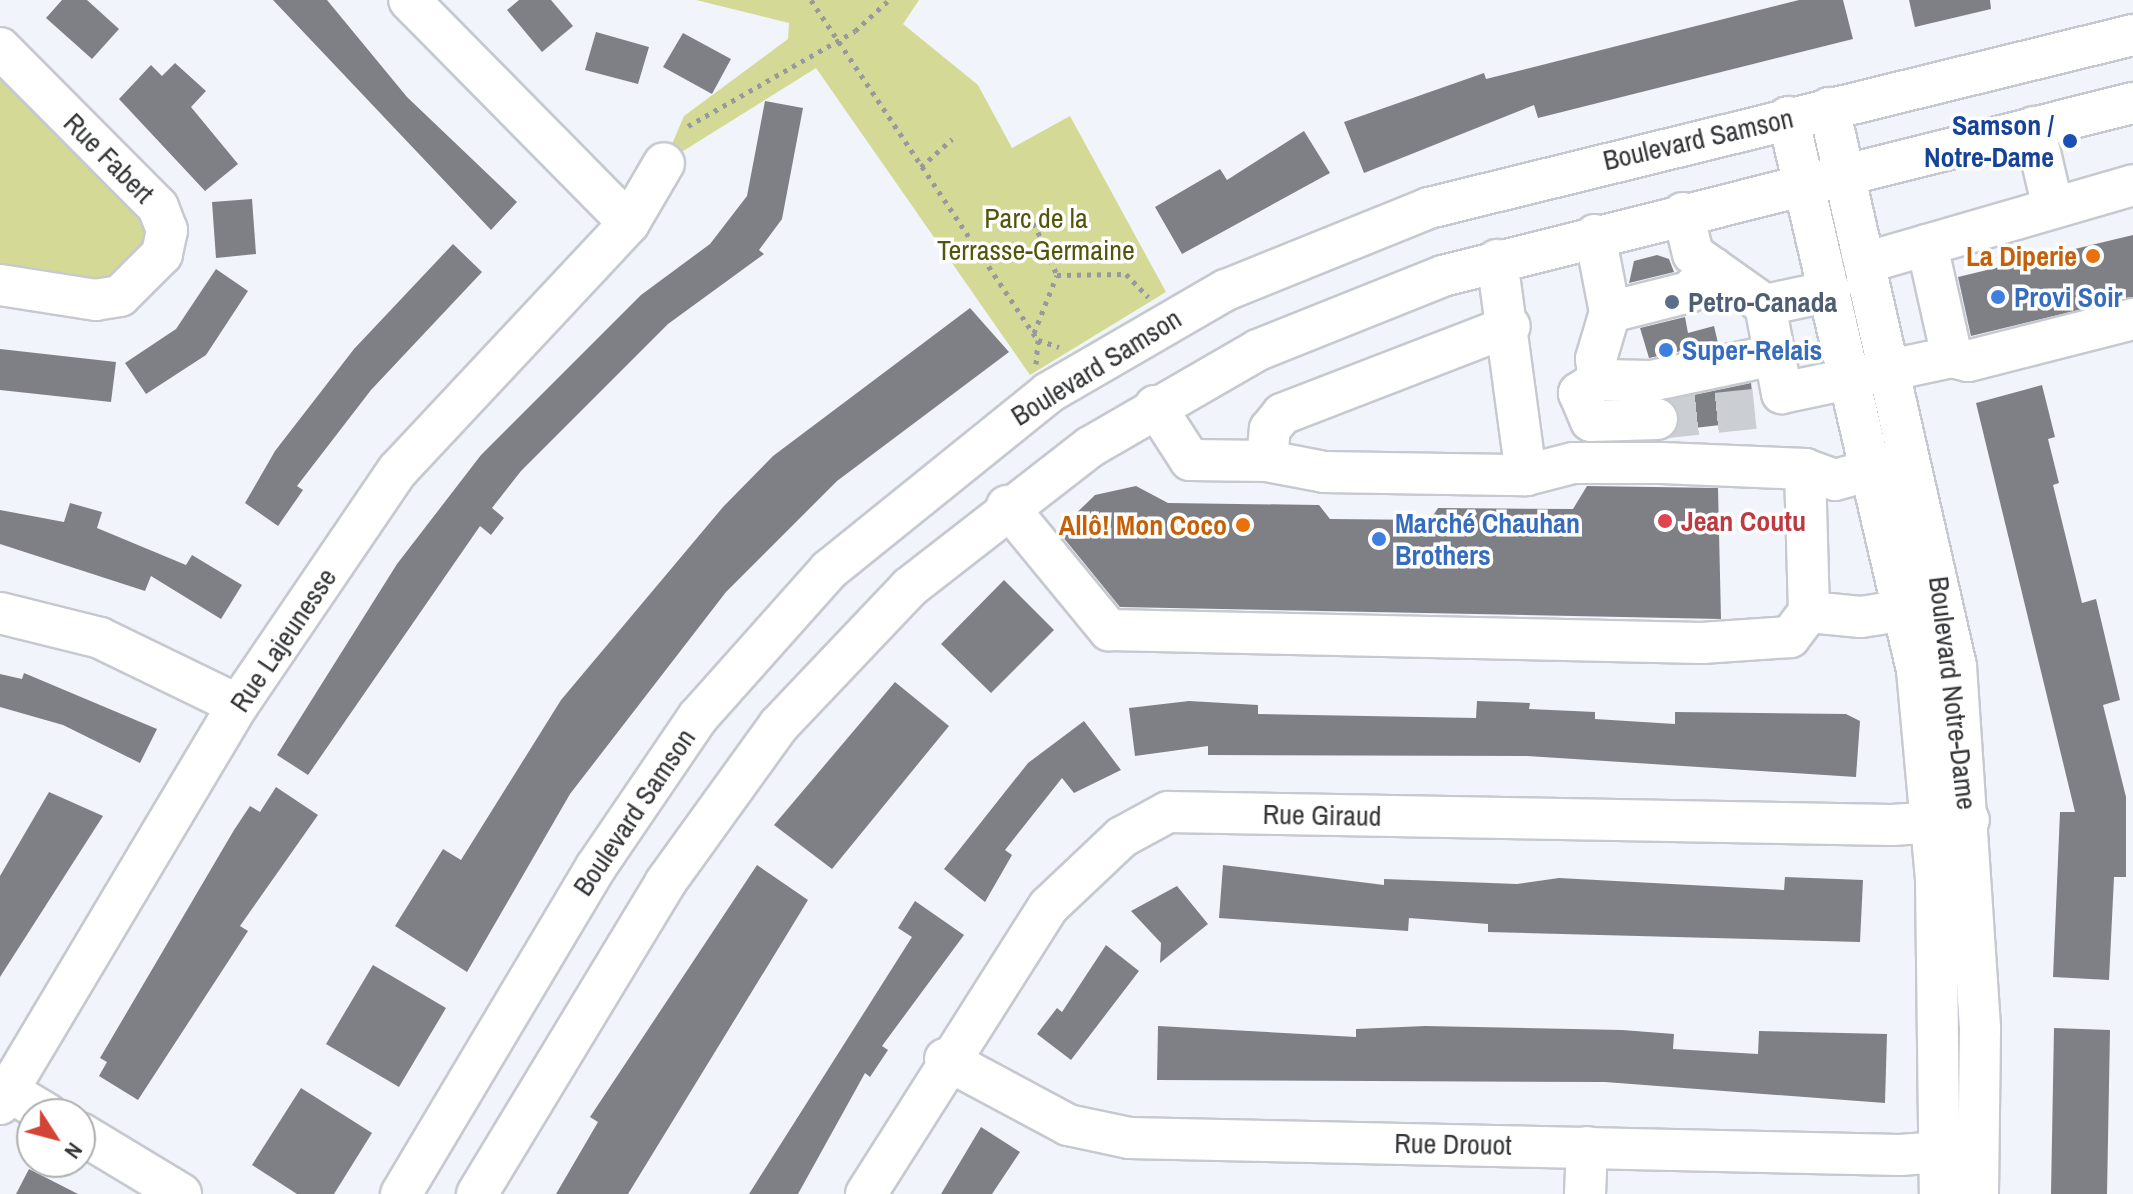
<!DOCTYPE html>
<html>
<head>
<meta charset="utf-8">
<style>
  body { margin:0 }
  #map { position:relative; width:2133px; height:1194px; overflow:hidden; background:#f1f4fa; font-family:"Archivo Narrow",sans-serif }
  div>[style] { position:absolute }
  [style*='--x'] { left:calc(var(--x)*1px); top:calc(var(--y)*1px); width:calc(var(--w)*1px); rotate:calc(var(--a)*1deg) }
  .green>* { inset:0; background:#d4da96 }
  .building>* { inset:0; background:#7e8086 }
  .minor-tunnel>* { height:40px; margin-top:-20px; transform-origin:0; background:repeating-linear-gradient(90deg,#cbced3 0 40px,transparent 0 60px) }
  .path>* { height:5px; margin-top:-2.5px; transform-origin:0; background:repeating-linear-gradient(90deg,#97999d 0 4px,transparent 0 10px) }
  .roads { filter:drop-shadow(2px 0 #c6c9cf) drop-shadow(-2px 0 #c6c9cf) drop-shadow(0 2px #c6c9cf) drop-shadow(0 -2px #c6c9cf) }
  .minor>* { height:40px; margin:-20px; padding:0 20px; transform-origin:20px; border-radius:20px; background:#fff }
  .dots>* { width:22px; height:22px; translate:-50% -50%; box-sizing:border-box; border:4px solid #fff; border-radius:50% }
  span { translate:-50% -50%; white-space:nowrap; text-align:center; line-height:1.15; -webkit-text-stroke:7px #fff; paint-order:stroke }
  .transit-label { font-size:28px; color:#164399; font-weight:700 }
  .right { translate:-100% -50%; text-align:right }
  .street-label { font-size:28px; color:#353638 }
  .park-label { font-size:28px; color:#52550a }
  .food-label { font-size:28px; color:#c56008; font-weight:700 }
  .shop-label { font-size:28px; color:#366cbe; font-weight:700 }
  .left { translate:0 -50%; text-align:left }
  .service-label { font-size:28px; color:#4e5e75; font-weight:700 }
  .health-label { font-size:28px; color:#be3a42; font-weight:700 }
  .north { position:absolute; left:16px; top:1098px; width:80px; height:80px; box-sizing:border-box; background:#fff; border:2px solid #aeafaf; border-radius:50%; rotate:126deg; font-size:22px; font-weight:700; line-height:32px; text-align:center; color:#353638 }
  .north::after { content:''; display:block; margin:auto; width:28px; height:36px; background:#d24436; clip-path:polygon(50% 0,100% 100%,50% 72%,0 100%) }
</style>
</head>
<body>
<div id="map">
  <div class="green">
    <div style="clip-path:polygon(696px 0,919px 0,903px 24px,978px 85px,1012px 148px,1070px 116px,1166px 292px,1030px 375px,816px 68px,664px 163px,684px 116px,788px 39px,789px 23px)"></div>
    <div style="clip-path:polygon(0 48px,167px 230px,120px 296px,0 285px)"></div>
  </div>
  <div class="building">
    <div style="clip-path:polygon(62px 0,87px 0,119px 29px,92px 59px,46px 18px)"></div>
    <div style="clip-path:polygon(273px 0,327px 0,407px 97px,517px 202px,491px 230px)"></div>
    <div style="clip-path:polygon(519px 0,551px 0,573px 26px,542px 52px,507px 10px)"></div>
    <div style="clip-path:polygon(1799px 0,1843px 0,1853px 39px,1538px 118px,1534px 105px,1364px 173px,1344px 122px,1484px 73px,1486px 79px)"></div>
    <div style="clip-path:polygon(1909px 0,1990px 0,1991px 9px,1915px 27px)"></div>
    <div style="clip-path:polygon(596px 32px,649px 47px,638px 84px,585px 70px)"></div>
    <div style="clip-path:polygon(683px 33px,731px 59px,712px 94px,663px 67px)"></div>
    <div style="clip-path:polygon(175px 63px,206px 91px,191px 107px,238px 164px,205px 191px,119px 99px,151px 65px,162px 76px)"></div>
    <div style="clip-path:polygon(765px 101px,803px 108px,782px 219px,759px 250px,764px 254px,668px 324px,521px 471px,492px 508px,504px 518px,491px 535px,480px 526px,308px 775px,277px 755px,397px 564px,481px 455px,641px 295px,710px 244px,747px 196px)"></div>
    <div style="clip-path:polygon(1304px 131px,1330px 173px,1182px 254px,1155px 207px,1220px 169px,1227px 180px)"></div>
    <div style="clip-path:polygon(252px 199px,256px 254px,216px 258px,212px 202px)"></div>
    <div style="clip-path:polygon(2133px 235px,2133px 297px,1971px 336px,1958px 277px)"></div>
    <div style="clip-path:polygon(453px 244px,482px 272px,371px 390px,297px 486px,303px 490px,278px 526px,245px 503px,275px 451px,354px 349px)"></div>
    <div style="clip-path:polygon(1657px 255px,1669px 259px,1674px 272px,1629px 283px,1634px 261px)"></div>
    <div style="clip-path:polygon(216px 269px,248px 291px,206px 355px,146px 394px,125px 363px,176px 329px)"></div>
    <div style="clip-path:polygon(970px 308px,1009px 352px,837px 481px,726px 592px,570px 794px,467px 972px,395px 926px,443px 849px,461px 860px,561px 700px,723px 507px,773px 456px)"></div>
    <div style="clip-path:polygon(1685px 317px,1688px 333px,1714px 326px,1718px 343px,1649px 358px,1640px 328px)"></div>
    <div style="clip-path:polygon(0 349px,116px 362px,111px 402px,0 390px)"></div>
    <div style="clip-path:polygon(1751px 383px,1755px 421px,1677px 430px,1670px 400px)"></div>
    <div style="clip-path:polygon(2042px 385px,2055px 437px,2048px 439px,2059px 483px,2053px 485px,2082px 603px,2096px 599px,2120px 700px,2103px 705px,2126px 797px,2126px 877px,2114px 877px,2109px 980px,2053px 977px,2060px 812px,2075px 812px,1976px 403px)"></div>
    <div style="clip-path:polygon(1136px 486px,1168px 503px,1319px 505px,1330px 519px,1430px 520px,1438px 508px,1573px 509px,1587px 486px,1718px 488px,1721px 619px,1120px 607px,1058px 531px,1095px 495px)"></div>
    <div style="clip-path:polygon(70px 503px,102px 512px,97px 528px,186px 565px,192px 555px,242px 585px,221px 619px,151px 576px,145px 591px,0 544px,0 510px,64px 522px)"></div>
    <div style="clip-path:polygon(1004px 580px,1054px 630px,991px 693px,941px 644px)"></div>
    <div style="clip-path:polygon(24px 673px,157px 729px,140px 763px,63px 725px,0 707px,0 674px,22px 679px)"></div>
    <div style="clip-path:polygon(895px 682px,949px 726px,832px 869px,774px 825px)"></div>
    <div style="clip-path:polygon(1189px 701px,1258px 705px,1258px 714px,1476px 718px,1477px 701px,1530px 703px,1529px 709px,1595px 712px,1595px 719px,1675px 724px,1675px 712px,1846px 714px,1860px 721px,1856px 777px,1527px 756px,1208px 755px,1208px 746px,1135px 756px,1129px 708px)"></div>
    <div style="clip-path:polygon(1084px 721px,1121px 770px,1074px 793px,1062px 778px,1005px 850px,1012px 855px,985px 902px,944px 869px,1028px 763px)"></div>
    <div style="clip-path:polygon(276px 787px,318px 815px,240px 926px,248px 931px,138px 1100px,99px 1076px,107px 1062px,100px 1058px,234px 830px,250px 806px,260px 812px)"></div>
    <div style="clip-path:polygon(49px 792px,103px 816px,0 977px,0 876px)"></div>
    <div style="clip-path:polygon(757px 865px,808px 900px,628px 1194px,556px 1194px,598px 1122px,590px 1117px)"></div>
    <div style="clip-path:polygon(1223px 865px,1384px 885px,1384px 879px,1517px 884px,1559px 878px,1784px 890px,1785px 877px,1863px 880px,1860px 942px,1488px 932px,1488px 924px,1409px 918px,1408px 931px,1219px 918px)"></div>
    <div style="clip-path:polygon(1177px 886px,1208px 924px,1160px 963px,1161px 943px,1131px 911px)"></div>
    <div style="clip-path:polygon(915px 901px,964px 935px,882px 1046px,888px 1050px,870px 1077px,865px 1073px,798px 1194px,749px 1194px,912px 937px,898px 928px)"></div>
    <div style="clip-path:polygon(1106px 945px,1139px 971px,1071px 1060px,1037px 1034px,1057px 1008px,1062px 1012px)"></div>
    <div style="clip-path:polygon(373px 965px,446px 1008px,399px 1087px,326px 1044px)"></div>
    <div style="clip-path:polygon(1158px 1026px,1356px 1037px,1356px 1029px,1425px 1026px,1622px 1030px,1674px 1034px,1673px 1049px,1758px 1054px,1759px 1031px,1887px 1034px,1885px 1103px,1605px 1082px,1157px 1080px)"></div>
    <div style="clip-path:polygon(2054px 1028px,2110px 1030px,2107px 1194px,2051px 1194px)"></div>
    <div style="clip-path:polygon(301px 1088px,372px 1133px,334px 1194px,297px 1194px,252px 1165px)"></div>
    <div style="clip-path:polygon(981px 1127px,1020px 1152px,992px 1194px,941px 1194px)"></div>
    <div style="clip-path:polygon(29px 1169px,78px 1194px,16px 1194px)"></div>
  </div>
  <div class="minor-tunnel">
    <div style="--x:1657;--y:419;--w:98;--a:-5.9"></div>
  </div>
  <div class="path">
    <div style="--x:811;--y:0;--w:409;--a:56.3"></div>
    <div style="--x:688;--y:126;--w:192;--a:-29.6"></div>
    <div style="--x:855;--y:31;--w:46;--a:-42.4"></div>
    <div style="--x:921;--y:167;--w:42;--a:-42.1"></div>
    <div style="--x:1034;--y:223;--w:57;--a:66.1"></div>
    <div style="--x:1034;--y:333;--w:62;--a:-68.4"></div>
    <div style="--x:1057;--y:275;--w:69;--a:-0.8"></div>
    <div style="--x:1126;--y:274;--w:32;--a:46"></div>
    <div style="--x:1036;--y:364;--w:24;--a:-85"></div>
    <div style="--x:1038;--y:340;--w:22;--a:18"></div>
  </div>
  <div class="roads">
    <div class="minor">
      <div style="--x:0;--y:48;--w:224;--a:45.2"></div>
      <div style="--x:158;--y:207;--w:25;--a:69"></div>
      <div style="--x:167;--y:230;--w:25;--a:102"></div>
      <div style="--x:162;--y:254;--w:59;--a:135"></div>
      <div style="--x:120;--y:296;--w:24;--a:171"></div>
      <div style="--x:96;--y:300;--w:97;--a:-171.1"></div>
      <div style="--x:1829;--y:108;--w:572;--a:77.18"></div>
      <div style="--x:1956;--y:666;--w:364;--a:86.2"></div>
      <div style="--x:1980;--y:1029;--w:165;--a:90.7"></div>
      <div style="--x:1788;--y:117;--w:568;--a:76.87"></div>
      <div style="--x:1917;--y:670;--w:210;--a:84.8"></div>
      <div style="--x:1936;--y:879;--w:315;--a:89.3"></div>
      <div style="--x:2034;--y:127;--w:79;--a:76.8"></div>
      <div style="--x:1683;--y:213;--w:42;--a:76.3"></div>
      <div style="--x:1693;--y:254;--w:88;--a:35.3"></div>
      <div style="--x:1765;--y:305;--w:67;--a:-12"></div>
      <div style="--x:629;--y:223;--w:69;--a:-59.7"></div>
      <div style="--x:1595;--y:235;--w:78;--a:79"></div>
      <div style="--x:1610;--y:312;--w:49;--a:106.6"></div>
      <div style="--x:1596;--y:359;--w:21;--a:82"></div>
      <div style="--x:1599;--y:380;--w:52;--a:1.1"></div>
      <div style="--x:1651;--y:381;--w:126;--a:-11.9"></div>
      <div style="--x:1497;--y:260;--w:217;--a:82.3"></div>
      <div style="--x:1865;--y:263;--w:279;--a:-16.2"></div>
      <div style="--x:1765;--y:305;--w:90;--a:79.1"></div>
      <div style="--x:1782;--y:393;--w:174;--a:-12"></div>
      <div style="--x:1952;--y:357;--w:115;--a:-102.6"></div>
      <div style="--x:1610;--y:312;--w:81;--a:-14.2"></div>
      <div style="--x:1689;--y:292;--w:34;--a:-45"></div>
      <div style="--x:1952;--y:357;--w:16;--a:14"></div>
      <div style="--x:1968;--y:361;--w:170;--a:-14.3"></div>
      <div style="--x:1599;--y:380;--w:24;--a:147"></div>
      <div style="--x:1579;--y:393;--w:30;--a:67"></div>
      <div style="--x:1591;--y:421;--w:66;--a:-1.7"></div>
      <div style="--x:1155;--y:406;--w:64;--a:57.1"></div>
      <div style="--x:1190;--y:460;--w:77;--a:0.7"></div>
      <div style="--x:1267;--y:461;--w:58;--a:10.9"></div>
      <div style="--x:1324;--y:472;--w:202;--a:0.9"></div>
      <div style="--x:1526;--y:475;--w:49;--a:-14.3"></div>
      <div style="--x:1573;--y:463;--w:89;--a:0"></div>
      <div style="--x:1662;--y:463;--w:143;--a:2.4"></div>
      <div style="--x:1805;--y:469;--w:32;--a:20"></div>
      <div style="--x:1835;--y:480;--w:68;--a:-15.3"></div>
      <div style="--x:1267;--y:461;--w:32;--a:-85"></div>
      <div style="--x:1270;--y:429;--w:19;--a:-51"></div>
      <div style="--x:1282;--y:414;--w:244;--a:-21.1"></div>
      <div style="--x:1805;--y:469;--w:143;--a:88.4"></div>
      <div style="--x:1809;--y:612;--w:52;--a:5.5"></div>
      <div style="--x:1861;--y:617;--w:47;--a:-8.7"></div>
      <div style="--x:1007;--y:506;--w:161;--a:50.6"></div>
      <div style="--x:1109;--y:630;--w:593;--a:1.26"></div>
      <div style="--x:1702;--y:643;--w:88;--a:-3.9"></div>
      <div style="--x:1790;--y:637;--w:31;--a:-53"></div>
      <div style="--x:0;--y:613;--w:103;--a:14"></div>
      <div style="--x:100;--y:638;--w:153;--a:25.9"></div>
      <div style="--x:945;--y:1059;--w:140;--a:28.2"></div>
      <div style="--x:1068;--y:1125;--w:62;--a:12"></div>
      <div style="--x:1129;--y:1138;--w:771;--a:1.26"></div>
      <div style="--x:1900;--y:1155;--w:67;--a:-4.3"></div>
      <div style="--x:0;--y:1086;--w:55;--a:30.8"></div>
      <div style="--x:0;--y:1104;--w:465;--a:-59.2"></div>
      <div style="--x:238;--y:705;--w:284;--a:-55.8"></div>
      <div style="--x:398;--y:470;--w:338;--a:-46.9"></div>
      <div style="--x:629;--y:223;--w:313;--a:-134.6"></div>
      <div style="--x:80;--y:1133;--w:118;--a:31.1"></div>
      <div style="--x:401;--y:1194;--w:381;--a:-59.2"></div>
      <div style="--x:596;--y:867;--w:181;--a:-55.8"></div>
      <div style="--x:698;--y:717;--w:197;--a:-48.3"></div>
      <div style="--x:829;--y:570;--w:282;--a:-38.9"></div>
      <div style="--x:1048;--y:393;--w:206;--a:-30.1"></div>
      <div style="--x:1226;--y:290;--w:219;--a:-22"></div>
      <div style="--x:1429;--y:208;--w:725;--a:-13.81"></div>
      <div style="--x:477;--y:1194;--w:363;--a:-58.8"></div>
      <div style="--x:665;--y:883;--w:195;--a:-54.2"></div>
      <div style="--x:779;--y:725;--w:190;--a:-46.5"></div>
      <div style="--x:910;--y:587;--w:228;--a:-37.9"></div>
      <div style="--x:1090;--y:447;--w:194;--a:-30"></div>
      <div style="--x:1258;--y:350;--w:199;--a:-21.8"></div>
      <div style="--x:1443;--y:276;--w:711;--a:-14.08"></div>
      <div style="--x:866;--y:1194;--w:341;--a:-57.6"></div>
      <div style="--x:1049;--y:906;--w:100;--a:-43.4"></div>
      <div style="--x:1122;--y:837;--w:52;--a:-28.5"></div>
      <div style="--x:1168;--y:812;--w:724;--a:1.03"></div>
      <div style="--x:1892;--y:825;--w:77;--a:-3.7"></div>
      <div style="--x:1585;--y:1194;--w:47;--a:-87.6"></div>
    </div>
  </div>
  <div class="dots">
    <div style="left:2070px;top:141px;background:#1a4fb4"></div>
    <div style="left:2093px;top:256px;background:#e8710a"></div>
    <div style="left:1998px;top:297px;background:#3f7fe0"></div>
    <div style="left:1672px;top:302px;background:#5c6f8a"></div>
    <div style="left:1666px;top:350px;background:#3f7fe0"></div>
    <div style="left:1665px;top:521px;background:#e0444e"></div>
    <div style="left:1243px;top:525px;background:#e8710a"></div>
    <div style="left:1379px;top:539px;background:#3f7fe0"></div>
  </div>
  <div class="transit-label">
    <span class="right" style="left:2054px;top:141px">Samson /<br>Notre-Dame</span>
  </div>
  <div class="street-label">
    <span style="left:1698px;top:139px;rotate:-13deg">Boulevard Samson</span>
    <span style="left:109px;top:158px;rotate:45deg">Rue Fabert</span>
    <span style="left:1096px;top:367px;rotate:-32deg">Boulevard Samson</span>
    <span style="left:283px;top:640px;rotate:-56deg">Rue Lajeunesse</span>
    <span style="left:1953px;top:693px;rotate:83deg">Boulevard Notre-Dame</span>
    <span style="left:634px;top:812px;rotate:-56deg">Boulevard Samson</span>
    <span style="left:1322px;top:815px;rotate:1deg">Rue Giraud</span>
    <span style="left:1453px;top:1144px;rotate:1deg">Rue Drouot</span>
  </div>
  <div class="park-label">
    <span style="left:1036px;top:234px">Parc de la<br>Terrasse-Germaine</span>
  </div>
  <div class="food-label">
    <span class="right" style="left:2077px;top:256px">La Diperie</span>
    <span class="right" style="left:1227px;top:525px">Allô! Mon Coco</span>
  </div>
  <div class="shop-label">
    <span class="left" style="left:2014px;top:297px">Provi Soir</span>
    <span class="left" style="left:1682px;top:350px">Super-Relais</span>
    <span class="left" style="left:1395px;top:539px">Marché Chauhan<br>Brothers</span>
  </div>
  <div class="service-label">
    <span class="left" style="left:1688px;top:302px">Petro-Canada</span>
  </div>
  <div class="health-label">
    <span class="left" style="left:1681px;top:521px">Jean Coutu</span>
  </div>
  <div class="north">N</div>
</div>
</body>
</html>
